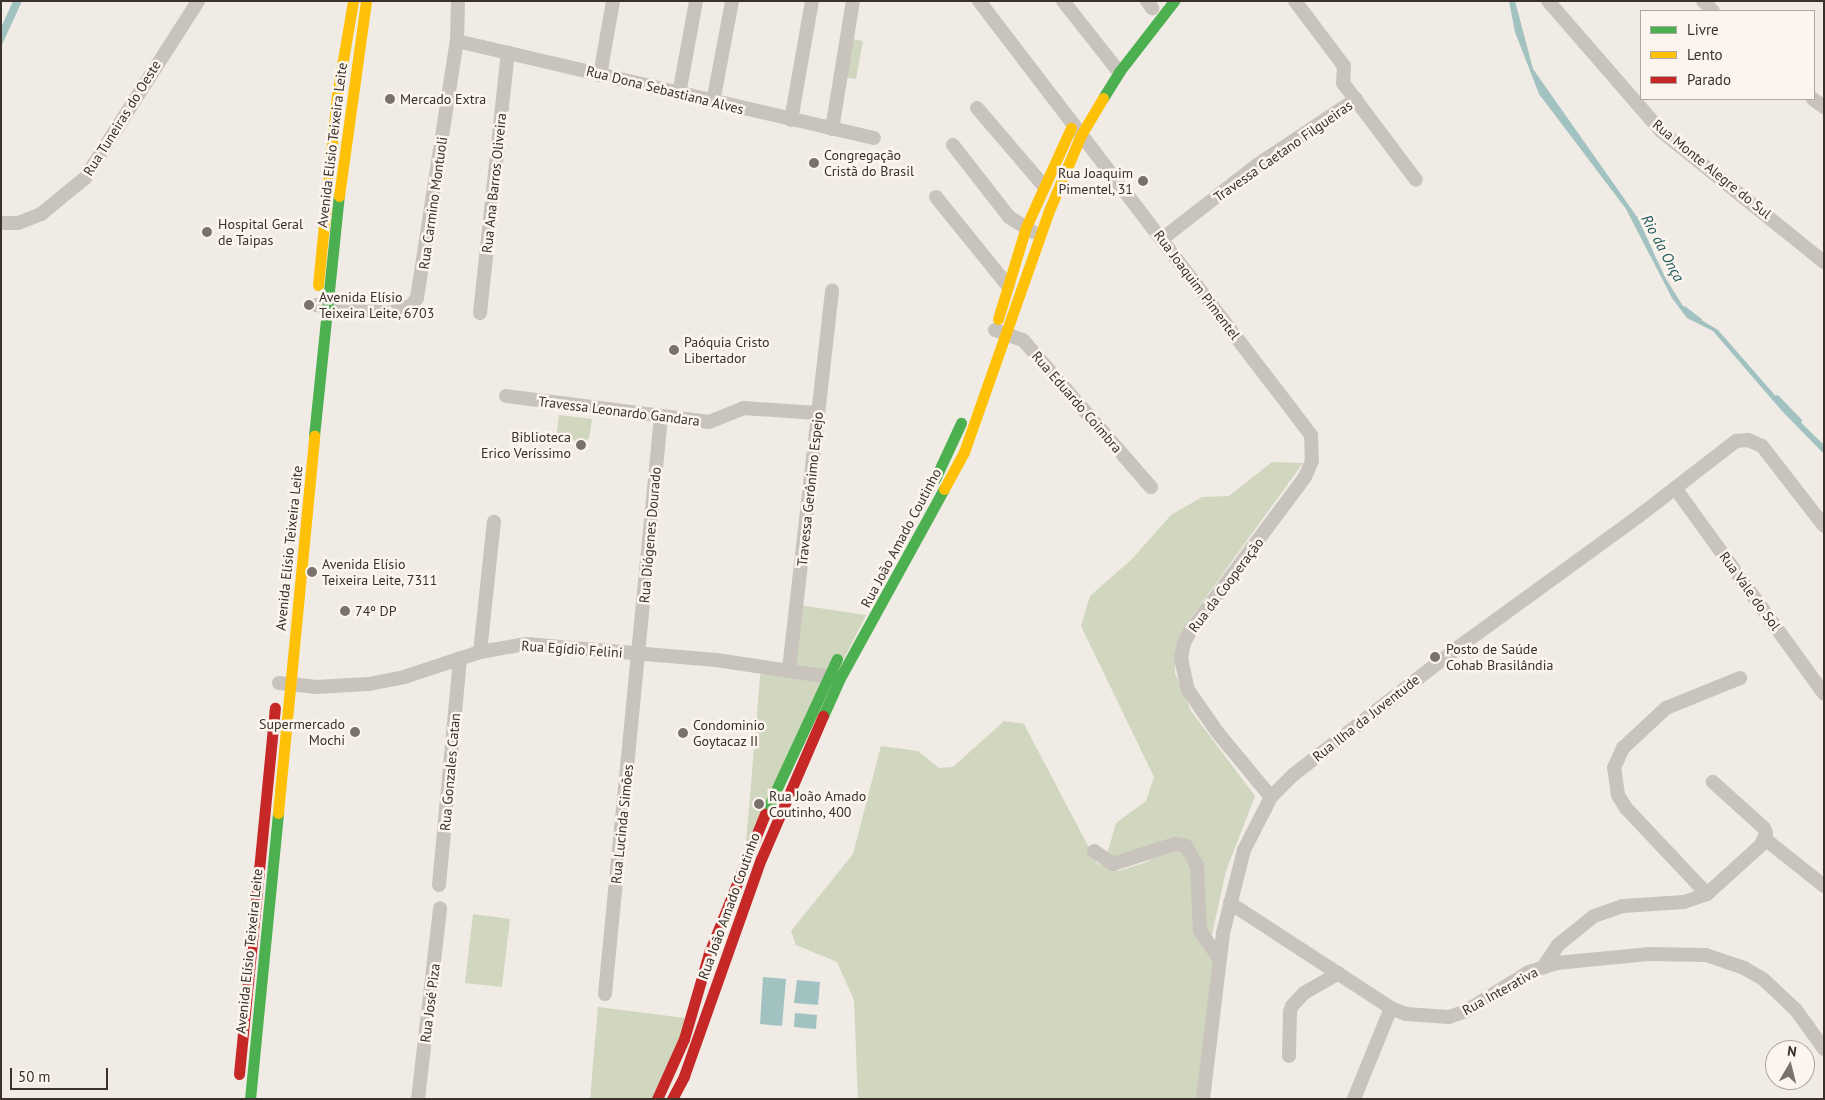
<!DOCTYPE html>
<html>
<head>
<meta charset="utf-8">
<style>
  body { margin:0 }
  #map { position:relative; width:1825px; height:1100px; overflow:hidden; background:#f0ebe5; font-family:"PT Sans",sans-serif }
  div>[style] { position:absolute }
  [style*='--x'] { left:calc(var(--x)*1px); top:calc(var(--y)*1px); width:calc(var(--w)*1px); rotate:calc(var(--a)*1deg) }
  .green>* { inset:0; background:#d1d6bf }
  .water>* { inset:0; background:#a1c2c1 }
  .stream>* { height:4px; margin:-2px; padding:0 2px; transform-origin:2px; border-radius:2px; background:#a1c2c1 }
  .street>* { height:14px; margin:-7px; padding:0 7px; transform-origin:7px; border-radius:7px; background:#c9c3be }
  .fast>* { height:11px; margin:-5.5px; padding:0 5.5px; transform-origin:5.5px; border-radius:5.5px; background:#4caf50 }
  .slow>* { height:11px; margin:-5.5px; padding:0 5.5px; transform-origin:5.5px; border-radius:5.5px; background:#ffc107 }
  .jam>* { height:11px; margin:-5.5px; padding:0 5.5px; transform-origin:5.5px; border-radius:5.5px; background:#c62828 }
  .dots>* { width:14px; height:14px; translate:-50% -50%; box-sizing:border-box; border:2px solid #fbf5ee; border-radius:50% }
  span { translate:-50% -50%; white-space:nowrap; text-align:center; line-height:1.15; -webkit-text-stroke:5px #fbf5ee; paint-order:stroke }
  .street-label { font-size:14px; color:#3b302b }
  .poi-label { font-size:14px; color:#3b302b }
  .left { translate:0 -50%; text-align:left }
  .right { translate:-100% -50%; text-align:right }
  .water-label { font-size:15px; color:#1f5a5e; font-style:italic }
  .frame { position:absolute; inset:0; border:2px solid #3b302b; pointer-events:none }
  .legend { position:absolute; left:1640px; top:10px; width:175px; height:90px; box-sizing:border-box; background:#fbf5ee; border:1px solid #aea6a0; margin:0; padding:6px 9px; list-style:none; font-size:15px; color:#3b302b }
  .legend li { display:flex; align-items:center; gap:10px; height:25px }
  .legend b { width:25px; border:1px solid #aea6a0 }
  .north { position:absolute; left:1765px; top:1040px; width:50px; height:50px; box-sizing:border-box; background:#fbf5ee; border:1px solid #aea6a0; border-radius:50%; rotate:8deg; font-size:14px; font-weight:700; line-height:20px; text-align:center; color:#3b302b }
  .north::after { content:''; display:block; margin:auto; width:18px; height:22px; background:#7a716c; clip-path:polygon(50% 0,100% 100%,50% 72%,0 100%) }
  .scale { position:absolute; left:10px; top:1068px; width:98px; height:22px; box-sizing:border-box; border:2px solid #3b302b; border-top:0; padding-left:6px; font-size:15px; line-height:18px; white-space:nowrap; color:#3b302b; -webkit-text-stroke:4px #fbf5ee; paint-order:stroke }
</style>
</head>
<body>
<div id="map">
  <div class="green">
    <div style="clip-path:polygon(848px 38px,863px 41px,856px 79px,842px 77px)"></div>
    <div style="clip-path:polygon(559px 415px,592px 419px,589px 438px,585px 442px,556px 438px)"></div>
    <div style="clip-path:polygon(1272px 462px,1303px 463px,1190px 619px,1178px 640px,1175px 657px,1175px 673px,1191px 711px,1255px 796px,1226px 871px,1211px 939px,1202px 919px,1188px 840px,1129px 857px,1106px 858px,1116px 823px,1146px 801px,1154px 777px,1081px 626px,1090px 596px,1132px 559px,1171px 515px,1202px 497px,1229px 496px)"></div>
    <div style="clip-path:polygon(799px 605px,866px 615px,745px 854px,761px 667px,789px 669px)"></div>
    <div style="clip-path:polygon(1004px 721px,1024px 724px,1097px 863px,1118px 871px,1147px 862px,1168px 850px,1181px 849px,1193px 871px,1193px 891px,1216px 959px,1198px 1099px,858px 1099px,854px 1000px,837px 962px,796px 945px,791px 931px,853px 854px,881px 746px,918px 751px,939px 768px,953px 767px)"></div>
    <div style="clip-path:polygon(473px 914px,510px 919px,502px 987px,465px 983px)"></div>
    <div style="clip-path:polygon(598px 1007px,693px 1019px,660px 1099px,590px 1099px)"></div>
  </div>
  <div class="water">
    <div style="clip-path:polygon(13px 1px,22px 1px,1px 47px,1px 28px)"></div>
    <div style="clip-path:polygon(1509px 1px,1515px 1px,1533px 69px,1635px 214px,1666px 279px,1683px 306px,1691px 314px,1718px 330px,1786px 408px,1824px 445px,1824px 454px,1782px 411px,1713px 331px,1687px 318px,1672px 298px,1626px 209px,1539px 94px,1515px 32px)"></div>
    <div style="clip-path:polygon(763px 977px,786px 979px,782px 1026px,760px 1024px)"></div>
    <div style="clip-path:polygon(797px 980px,820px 982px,818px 1005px,794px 1003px)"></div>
    <div style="clip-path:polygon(795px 1013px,817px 1015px,816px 1029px,794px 1027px)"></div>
  </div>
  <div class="stream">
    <div style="--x:1636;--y:218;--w:37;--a:66"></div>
    <div style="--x:1684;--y:308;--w:20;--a:37"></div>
    <div style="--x:1777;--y:397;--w:33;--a:46"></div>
  </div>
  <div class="street">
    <div style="--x:979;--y:1;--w:546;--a:52.58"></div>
    <div style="--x:1311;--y:435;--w:26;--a:88"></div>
    <div style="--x:1312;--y:461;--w:17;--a:114"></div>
    <div style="--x:1305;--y:477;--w:191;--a:126.7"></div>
    <div style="--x:1191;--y:630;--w:15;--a:118"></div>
    <div style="--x:1184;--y:643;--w:15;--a:101"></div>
    <div style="--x:1181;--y:658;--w:33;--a:78"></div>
    <div style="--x:1188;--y:690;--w:52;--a:55.1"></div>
    <div style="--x:1218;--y:733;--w:83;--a:50.4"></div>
    <div style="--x:1063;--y:1;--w:90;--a:51.7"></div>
    <div style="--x:1147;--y:1;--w:9;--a:54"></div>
    <div style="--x:1295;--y:1;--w:81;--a:53"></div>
    <div style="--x:1344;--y:66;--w:17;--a:93"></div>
    <div style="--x:1343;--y:83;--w:121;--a:53"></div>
    <div style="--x:1548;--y:1;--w:172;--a:49"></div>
    <div style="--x:1661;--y:131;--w:209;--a:38.8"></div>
    <div style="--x:1703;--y:1;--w:14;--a:45"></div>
    <div style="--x:457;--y:41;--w:428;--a:13.1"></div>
    <div style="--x:600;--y:75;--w:75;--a:-80"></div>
    <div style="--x:679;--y:94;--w:95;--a:-79.6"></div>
    <div style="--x:1813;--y:99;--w:14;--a:36"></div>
    <div style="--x:713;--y:102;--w:103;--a:-79.3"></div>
    <div style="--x:977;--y:108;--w:101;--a:49.4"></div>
    <div style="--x:791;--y:120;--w:121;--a:-80"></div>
    <div style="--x:832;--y:129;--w:130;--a:-80.7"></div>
    <div style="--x:953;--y:145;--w:91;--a:52.1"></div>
    <div style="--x:1009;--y:217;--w:28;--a:32"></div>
    <div style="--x:936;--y:197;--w:114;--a:51"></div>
    <div style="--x:1;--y:223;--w:17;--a:0"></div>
    <div style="--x:18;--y:223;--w:25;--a:-21"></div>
    <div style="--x:41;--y:214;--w:57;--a:-39.3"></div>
    <div style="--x:85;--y:178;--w:210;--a:-57.4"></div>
    <div style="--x:1162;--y:239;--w:120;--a:-37.9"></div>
    <div style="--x:1257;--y:165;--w:119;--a:-33.7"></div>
    <div style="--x:316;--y:305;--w:73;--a:6.3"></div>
    <div style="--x:389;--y:313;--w:23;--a:-18"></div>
    <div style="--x:411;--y:306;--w:10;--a:-53"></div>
    <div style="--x:417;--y:298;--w:260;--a:-81.2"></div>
    <div style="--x:457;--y:41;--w:40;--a:-88.6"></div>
    <div style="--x:480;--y:313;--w:262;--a:-83.9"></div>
    <div style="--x:995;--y:330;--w:30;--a:20"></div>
    <div style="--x:1023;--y:340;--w:195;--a:49"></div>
    <div style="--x:506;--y:396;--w:205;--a:7.3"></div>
    <div style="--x:709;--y:422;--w:37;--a:-22"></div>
    <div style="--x:743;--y:408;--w:75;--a:3.8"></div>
    <div style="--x:1675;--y:488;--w:254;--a:54.1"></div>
    <div style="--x:480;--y:652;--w:131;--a:-83.9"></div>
    <div style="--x:789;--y:669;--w:381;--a:-83.5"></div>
    <div style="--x:279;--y:683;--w:36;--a:6"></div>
    <div style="--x:315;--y:687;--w:54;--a:-3.2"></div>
    <div style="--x:369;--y:684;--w:36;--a:-11"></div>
    <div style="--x:404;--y:677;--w:80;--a:-18.2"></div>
    <div style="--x:480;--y:652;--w:47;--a:-9.9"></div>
    <div style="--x:526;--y:644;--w:191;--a:4.8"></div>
    <div style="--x:716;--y:660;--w:122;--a:8.5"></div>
    <div style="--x:1765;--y:839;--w:75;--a:38.5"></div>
    <div style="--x:1094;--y:851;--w:23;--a:34"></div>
    <div style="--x:1113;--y:864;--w:65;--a:-17.9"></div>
    <div style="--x:1175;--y:844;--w:11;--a:10"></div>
    <div style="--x:1186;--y:846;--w:23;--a:61"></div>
    <div style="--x:1197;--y:866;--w:65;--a:87.4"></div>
    <div style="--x:1200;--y:931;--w:33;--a:55"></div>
    <div style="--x:439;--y:885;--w:228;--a:-84.7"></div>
    <div style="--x:1707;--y:894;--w:118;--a:-133.3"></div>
    <div style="--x:1626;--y:808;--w:15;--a:-122"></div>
    <div style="--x:1618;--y:795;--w:27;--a:-98"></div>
    <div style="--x:1614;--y:768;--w:22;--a:-66"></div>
    <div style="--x:1623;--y:748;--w:59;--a:-42.9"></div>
    <div style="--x:1666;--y:708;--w:80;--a:-22.1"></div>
    <div style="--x:1230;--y:903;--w:192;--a:33.1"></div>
    <div style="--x:1391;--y:1008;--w:16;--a:22"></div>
    <div style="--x:1406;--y:1014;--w:43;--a:4"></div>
    <div style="--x:1449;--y:1017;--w:18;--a:-19"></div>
    <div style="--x:1466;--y:1011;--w:74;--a:-31.8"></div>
    <div style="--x:1529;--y:972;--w:29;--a:-18"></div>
    <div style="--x:1557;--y:963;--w:91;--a:-5.6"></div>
    <div style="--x:1648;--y:954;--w:58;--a:1"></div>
    <div style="--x:1706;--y:955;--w:40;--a:18.9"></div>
    <div style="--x:1744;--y:968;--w:22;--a:30"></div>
    <div style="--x:1763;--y:979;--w:45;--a:43.2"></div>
    <div style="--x:1796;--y:1010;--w:48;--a:54.3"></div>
    <div style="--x:1544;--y:966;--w:25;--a:-56"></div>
    <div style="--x:1558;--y:945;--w:46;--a:-38.9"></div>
    <div style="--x:1594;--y:916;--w:31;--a:-19"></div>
    <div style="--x:1623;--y:906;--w:61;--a:-3.8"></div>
    <div style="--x:1684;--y:902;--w:24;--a:-19"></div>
    <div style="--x:1707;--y:894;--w:73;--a:-42.2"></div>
    <div style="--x:1761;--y:845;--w:13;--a:-67"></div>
    <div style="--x:1766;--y:833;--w:5;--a:-112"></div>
    <div style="--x:1764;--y:828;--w:69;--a:-138"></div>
    <div style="--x:605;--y:994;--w:580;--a:-84.46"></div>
    <div style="--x:1289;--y:1056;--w:44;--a:-88.7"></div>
    <div style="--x:1290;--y:1012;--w:6;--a:-72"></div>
    <div style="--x:1292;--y:1006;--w:18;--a:-47"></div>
    <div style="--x:1304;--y:993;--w:40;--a:-29.7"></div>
    <div style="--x:418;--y:1099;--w:192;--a:-83.4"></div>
    <div style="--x:1203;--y:1099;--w:167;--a:-83.1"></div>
    <div style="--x:1223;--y:933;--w:86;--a:-75.8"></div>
    <div style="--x:1244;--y:850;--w:59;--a:-63"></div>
    <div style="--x:1271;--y:797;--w:31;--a:-45"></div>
    <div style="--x:1293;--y:775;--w:206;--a:-37.7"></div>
    <div style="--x:1456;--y:649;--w:226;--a:-36"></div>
    <div style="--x:1639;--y:516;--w:123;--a:-37.7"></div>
    <div style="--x:1736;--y:441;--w:12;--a:-5"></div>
    <div style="--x:1748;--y:440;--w:15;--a:23"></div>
    <div style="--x:1762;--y:446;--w:101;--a:52.2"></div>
    <div style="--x:1354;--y:1099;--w:98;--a:-67.9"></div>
  </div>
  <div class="fast">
    <div style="--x:1103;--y:98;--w:31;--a:-58"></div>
    <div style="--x:1119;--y:72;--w:90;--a:-52.2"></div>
    <div style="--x:314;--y:436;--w:241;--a:-84.1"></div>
    <div style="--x:935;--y:479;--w:62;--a:-65.1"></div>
    <div style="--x:823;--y:716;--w:42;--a:-65.9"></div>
    <div style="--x:840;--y:678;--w:216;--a:-61.2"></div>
    <div style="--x:765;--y:814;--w:171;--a:-65.1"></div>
    <div style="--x:250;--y:1099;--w:287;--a:-84.4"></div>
  </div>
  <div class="slow">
    <div style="--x:339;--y:196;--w:197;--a:-82.1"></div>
    <div style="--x:318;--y:285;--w:191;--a:-84.3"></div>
    <div style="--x:337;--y:95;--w:95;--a:-80.3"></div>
    <div style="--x:998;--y:319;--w:96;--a:-73.1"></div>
    <div style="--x:1026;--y:227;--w:109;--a:-65.6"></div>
    <div style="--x:944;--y:489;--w:42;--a:-61.6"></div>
    <div style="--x:964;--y:452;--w:253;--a:-70.6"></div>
    <div style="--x:1048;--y:213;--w:85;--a:-67.1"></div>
    <div style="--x:1081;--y:135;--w:43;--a:-59.3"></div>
    <div style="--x:278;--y:813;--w:379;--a:-84.5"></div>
  </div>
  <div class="jam">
    <div style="--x:239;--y:1074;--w:368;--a:-84.4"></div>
    <div style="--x:657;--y:1099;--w:66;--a:-65.8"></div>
    <div style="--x:684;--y:1039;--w:90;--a:-73.8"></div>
    <div style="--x:709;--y:953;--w:150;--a:-68.1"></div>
    <div style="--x:672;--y:1099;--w:26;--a:-62"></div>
    <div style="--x:684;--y:1076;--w:230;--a:-70.5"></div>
    <div style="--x:761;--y:859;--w:156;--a:-66.6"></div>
  </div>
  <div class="dots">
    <div style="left:390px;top:99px;background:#7a716c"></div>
    <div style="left:814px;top:163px;background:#7a716c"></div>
    <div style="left:1143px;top:181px;background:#7a716c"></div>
    <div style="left:207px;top:232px;background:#7a716c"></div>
    <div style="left:309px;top:305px;background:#7a716c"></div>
    <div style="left:674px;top:350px;background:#7a716c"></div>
    <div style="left:581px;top:445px;background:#7a716c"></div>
    <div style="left:312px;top:572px;background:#7a716c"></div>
    <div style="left:345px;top:611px;background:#7a716c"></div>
    <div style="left:1435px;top:657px;background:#7a716c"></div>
    <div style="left:355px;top:732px;background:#7a716c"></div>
    <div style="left:683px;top:733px;background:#7a716c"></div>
    <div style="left:759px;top:804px;background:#7a716c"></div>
  </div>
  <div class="street-label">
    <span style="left:665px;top:90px;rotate:14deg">Rua Dona Sebastiana Alves</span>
    <span style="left:122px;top:118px;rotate:-58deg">Rua Tuneiras do Oeste</span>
    <span style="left:332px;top:145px;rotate:-83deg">Avenida Elísio Teixeira Leite</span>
    <span style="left:1283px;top:151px;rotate:-35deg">Travessa Caetano Filgueiras</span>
    <span style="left:1712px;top:169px;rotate:39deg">Rua Monte Alegre do Sul</span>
    <span style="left:494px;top:183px;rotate:-84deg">Rua Ana Barros Oliveira</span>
    <span style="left:433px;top:203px;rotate:-82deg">Rua Carmino Montuoli</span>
    <span style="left:1197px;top:285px;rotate:53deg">Rua Joaquim Pimentel</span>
    <span style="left:1077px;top:402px;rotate:49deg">Rua Eduardo Coimbra</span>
    <span style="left:619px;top:411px;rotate:7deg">Travessa Leonardo Gandara</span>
    <span style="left:810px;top:489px;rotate:-84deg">Travessa Gerônimo Espejo</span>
    <span style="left:650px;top:535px;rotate:-85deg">Rua Diógenes Dourado</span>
    <span style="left:901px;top:538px;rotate:-62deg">Rua João Amado Coutinho</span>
    <span style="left:289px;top:548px;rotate:-84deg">Avenida Elísio Teixeira Leite</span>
    <span style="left:1226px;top:585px;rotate:-53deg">Rua da Cooperação</span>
    <span style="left:1750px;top:591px;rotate:54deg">Rua Vale do Sol</span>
    <span style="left:572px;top:649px;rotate:4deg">Rua Egídio Felini</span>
    <span style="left:1366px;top:718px;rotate:-38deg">Rua Ilha da Juventude</span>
    <span style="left:450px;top:772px;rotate:-85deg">Rua Gonzales Catan</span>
    <span style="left:622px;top:824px;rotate:-84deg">Rua Lucinda Simões</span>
    <span style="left:729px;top:906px;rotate:-70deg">Rua João Amado Coutinho</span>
    <span style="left:249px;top:951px;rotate:-84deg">Avenida Elísio Teixeira Leite</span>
    <span style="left:1500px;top:991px;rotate:-29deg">Rua Interativa</span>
    <span style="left:430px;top:1003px;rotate:-83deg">Rua José Piza</span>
  </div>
  <div class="poi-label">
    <span class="left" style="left:400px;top:99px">Mercado Extra</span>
    <span class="left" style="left:824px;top:163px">Congregação<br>Cristã do Brasil</span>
    <span class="right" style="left:1133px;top:181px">Rua Joaquim<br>Pimentel, 31</span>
    <span class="left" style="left:218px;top:232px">Hospital Geral<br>de Taipas</span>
    <span class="left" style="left:319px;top:305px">Avenida Elísio<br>Teixeira Leite, 6703</span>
    <span class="left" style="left:684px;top:350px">Paóquia Cristo<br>Libertador</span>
    <span class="right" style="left:571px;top:445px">Biblioteca<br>Erico Veríssimo</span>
    <span class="left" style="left:322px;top:572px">Avenida Elísio<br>Teixeira Leite, 7311</span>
    <span class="left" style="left:355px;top:611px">74º DP</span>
    <span class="left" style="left:1446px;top:657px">Posto de Saúde<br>Cohab Brasilândia</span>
    <span class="right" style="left:345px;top:732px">Supermercado<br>Mochi</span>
    <span class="left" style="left:693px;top:733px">Condominio<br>Goytacaz II</span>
    <span class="left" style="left:769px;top:804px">Rua João Amado<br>Coutinho, 400</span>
  </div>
  <div class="water-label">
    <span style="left:1663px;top:248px;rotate:62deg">Rio da Onça</span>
  </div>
  <div class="frame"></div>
  <ul class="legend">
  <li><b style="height:6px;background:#4caf50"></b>Livre</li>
  <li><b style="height:6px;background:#ffc107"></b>Lento</li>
  <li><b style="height:6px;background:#c62828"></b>Parado</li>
  </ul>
  <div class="north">N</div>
  <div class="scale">50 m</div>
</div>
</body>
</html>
